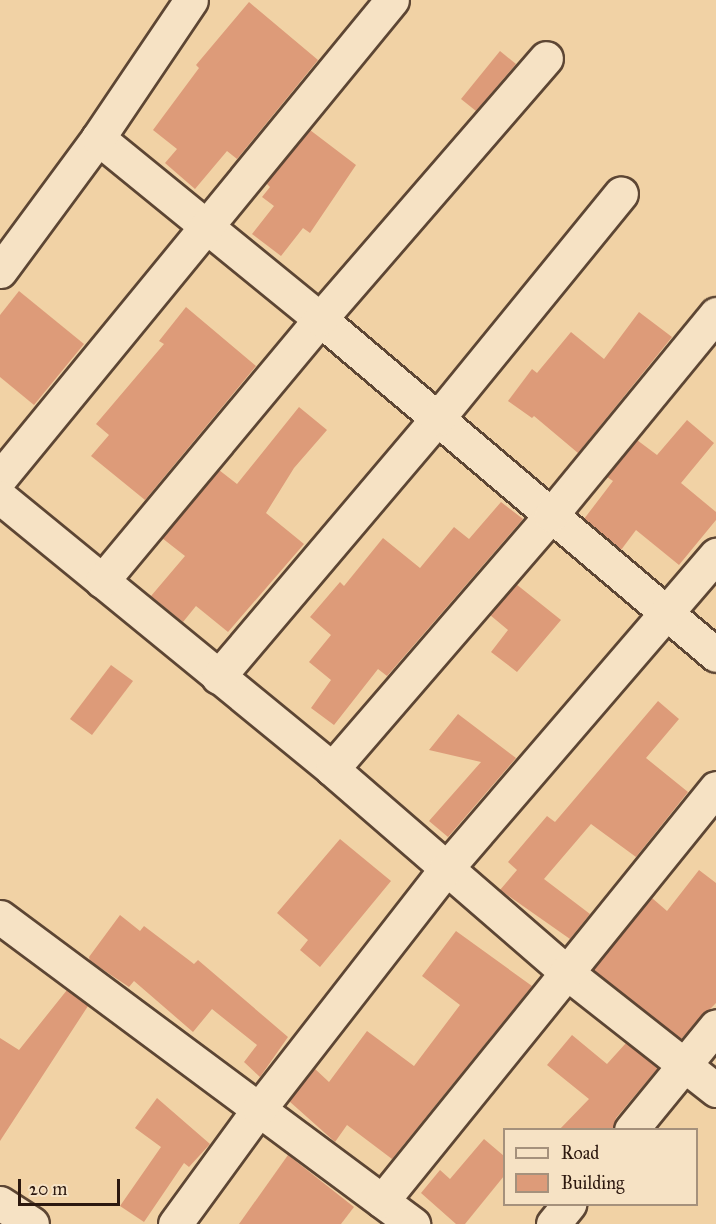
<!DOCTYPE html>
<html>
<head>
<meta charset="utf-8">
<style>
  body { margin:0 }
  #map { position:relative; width:716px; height:1224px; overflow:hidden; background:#f1d2a5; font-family:"IM FELL Great Primer",serif }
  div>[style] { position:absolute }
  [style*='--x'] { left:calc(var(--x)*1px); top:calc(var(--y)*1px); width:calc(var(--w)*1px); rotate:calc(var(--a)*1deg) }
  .building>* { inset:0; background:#dd9b79 }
  .roads { filter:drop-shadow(2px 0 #5d4634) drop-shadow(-2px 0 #5d4634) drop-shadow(0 2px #5d4634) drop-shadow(0 -2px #5d4634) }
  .minor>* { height:33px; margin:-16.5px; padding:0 16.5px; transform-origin:16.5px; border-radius:16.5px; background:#f6e2c4 }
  span { translate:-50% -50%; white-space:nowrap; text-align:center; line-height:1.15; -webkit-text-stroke:6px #f6e2c4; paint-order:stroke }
  .legend { position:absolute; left:503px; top:1128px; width:195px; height:78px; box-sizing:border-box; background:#f6e2c4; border:2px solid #a5917c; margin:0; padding:8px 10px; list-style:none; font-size:18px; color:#2c180f }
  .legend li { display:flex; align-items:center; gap:12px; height:30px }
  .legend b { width:30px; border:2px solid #a5917c }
  .scale { position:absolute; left:18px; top:1179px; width:102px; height:27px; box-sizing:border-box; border:3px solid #2c180f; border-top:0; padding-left:8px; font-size:18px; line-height:21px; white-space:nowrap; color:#2c180f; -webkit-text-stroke:4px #f6e2c4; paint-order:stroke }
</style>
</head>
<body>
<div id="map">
  <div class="building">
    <div style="clip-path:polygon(249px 2px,318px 60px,237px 159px,227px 151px,195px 189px,165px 163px,177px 149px,153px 130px,199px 68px,196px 65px)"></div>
    <div style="clip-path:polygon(500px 51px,516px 64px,476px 111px,461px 99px)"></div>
    <div style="clip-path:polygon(310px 130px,356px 165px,310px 233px,303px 228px,281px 256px,252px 234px,274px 206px,262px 197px,270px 187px,266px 183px)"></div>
    <div style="clip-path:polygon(19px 291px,84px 344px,34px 405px,0 377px,0 315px)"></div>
    <div style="clip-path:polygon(186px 307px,256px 366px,145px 500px,91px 456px,109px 435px,96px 424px,164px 344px,159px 341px)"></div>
    <div style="clip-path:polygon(639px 312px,672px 337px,578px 453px,534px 416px,532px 418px,508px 401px,532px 369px,537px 373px,571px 332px,604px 359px)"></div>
    <div style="clip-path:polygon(299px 407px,327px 430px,294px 468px,266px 513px,304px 544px,228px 632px,196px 606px,183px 622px,151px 596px,185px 556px,162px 538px,219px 470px,237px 484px)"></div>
    <div style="clip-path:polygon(687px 420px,714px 443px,681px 483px,716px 512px,716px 520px,679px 565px,636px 530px,621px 550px,584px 519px,613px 481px,607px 477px,637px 440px,657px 455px)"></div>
    <div style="clip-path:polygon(501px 502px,523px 519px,387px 676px,378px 669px,334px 725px,311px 708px,331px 680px,309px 662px,331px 635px,310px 617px,340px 582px,344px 586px,383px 538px,420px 568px,454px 527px,469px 539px)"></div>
    <div style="clip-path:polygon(516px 584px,561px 620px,517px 672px,491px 652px,508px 630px,490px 615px)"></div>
    <div style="clip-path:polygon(111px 665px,133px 681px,92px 735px,70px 719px)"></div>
    <div style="clip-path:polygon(658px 701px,679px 719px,646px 758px,688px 792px,636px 857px,591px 824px,544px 879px,590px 914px,570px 939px,500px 890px,517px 870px,508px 862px,547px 816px,555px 822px)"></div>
    <div style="clip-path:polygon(458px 714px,516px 758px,448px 837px,429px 821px,481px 762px,429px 750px)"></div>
    <div style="clip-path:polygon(340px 839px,391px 881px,320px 967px,300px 950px,308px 940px,277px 913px)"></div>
    <div style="clip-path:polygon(699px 870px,716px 883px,716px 1003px,681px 1039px,593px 970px,652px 898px,667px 911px)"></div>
    <div style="clip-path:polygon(120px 915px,140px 931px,144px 926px,194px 964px,198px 960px,288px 1037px,260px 1077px,244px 1062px,257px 1045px,212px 1009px,193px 1032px,134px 981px,129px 987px,90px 961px,89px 957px)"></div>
    <div style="clip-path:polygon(456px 931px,532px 986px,392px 1159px,347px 1125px,335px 1142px,289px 1101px,314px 1068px,329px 1082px,367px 1031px,414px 1066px,460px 1005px,422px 976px)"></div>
    <div style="clip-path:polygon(67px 990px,88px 1006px,0 1141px,0 1038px,19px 1050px)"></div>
    <div style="clip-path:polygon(572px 1035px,607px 1064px,626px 1043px,658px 1068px,616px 1118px,613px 1130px,559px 1130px,589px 1099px,547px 1065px)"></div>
    <div style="clip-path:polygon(157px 1098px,210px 1144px,189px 1167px,184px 1163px,144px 1222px,120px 1206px,161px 1147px,135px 1128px)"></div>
    <div style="clip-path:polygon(484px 1139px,504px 1156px,504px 1176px,465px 1224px,456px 1224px,421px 1193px,440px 1170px,450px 1179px)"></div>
    <div style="clip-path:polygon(288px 1155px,354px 1207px,341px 1224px,239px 1224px)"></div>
  </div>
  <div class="roads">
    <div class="minor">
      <div style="--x:98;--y:138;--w:286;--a:39.2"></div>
      <div style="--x:320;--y:319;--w:519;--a:40.31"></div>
      <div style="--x:0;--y:271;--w:165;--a:-53.6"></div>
      <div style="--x:98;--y:138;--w:166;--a:-56"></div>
      <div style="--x:0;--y:478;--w:618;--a:-50.65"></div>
      <div style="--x:0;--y:497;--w:429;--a:39.3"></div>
      <div style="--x:332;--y:769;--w:310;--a:40.9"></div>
      <div style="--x:566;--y:972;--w:191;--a:38.2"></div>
      <div style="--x:102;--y:581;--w:341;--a:-50.2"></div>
      <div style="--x:320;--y:319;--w:345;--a:-49.1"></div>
      <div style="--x:218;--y:677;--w:338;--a:-49.7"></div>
      <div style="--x:437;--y:419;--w:291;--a:-50.8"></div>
      <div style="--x:332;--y:769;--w:335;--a:-49.2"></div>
      <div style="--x:551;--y:515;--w:260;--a:-50.6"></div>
      <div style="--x:0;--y:917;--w:515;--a:36.62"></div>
      <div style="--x:631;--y:1130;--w:134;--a:-50.7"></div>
      <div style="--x:382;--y:1201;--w:531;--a:-51.04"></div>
      <div style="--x:0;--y:1203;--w:38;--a:33"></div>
      <div style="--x:175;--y:1224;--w:142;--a:-53.9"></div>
      <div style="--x:259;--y:1109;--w:303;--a:-52.1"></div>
      <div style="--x:445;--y:870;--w:416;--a:-49.3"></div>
      <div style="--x:553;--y:1224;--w:26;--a:-51"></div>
    </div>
  </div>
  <ul class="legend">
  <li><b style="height:8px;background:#f6e2c4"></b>Road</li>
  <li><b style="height:16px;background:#dd9b79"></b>Building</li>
  </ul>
  <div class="scale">20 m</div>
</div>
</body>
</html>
